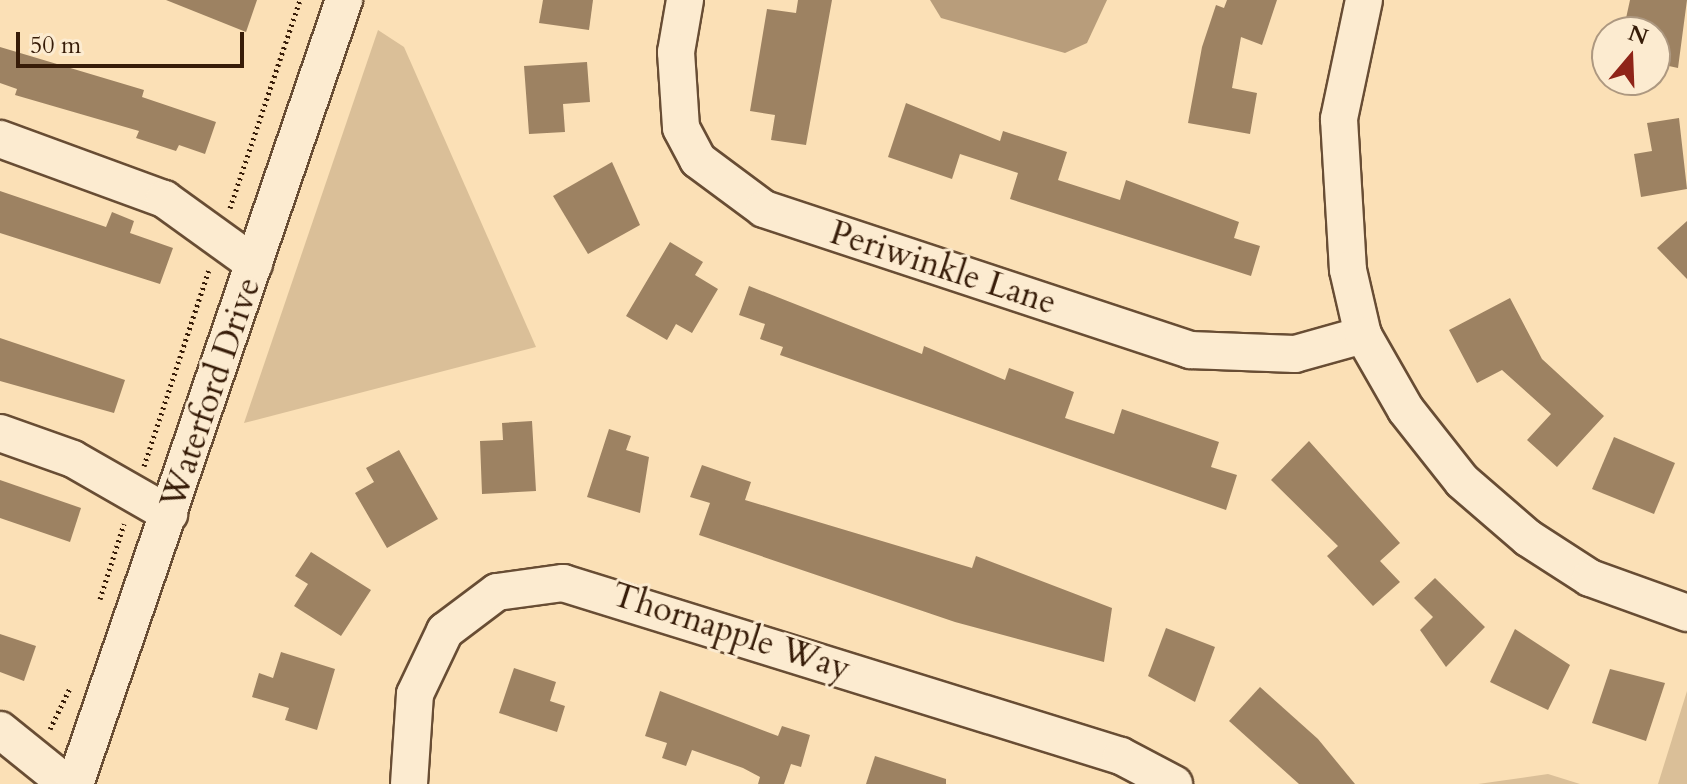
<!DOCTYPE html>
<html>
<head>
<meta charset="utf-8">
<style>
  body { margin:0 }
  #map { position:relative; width:1687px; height:784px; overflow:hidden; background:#fbe0b6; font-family:Cardo,serif }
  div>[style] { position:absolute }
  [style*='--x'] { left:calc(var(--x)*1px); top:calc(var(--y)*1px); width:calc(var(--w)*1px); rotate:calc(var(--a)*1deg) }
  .green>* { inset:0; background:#dabf98 }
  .water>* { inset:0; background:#b89d7b }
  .building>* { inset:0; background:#9d8262 }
  .path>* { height:5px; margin-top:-2.5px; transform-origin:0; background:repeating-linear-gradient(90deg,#371c08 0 2px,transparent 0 6px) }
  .roads { filter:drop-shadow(2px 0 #684d34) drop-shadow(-2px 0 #684d34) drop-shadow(0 2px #684d34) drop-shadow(0 -2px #684d34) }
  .street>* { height:36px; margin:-18px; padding:0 18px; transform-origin:18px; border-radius:18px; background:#fcebd0 }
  span { translate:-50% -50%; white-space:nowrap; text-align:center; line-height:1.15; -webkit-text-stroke:6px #fcebd0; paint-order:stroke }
  .street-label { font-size:34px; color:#371c08 }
  .north { position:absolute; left:1591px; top:16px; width:80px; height:80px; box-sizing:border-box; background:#fcebd0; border:2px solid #ad9880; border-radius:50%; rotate:19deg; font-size:22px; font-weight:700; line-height:32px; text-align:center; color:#371c08 }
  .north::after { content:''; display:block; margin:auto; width:28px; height:36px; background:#8f2418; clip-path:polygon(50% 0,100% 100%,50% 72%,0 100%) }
  .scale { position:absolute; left:16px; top:32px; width:228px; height:36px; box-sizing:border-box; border:4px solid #371c08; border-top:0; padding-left:10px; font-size:24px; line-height:28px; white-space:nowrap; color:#371c08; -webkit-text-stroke:6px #fcebd0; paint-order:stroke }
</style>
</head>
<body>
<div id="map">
  <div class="green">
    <div style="clip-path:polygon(378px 30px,404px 47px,536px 347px,244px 423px)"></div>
    <div style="clip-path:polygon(1687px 691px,1687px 784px,1658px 784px)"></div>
    <div style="clip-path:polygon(1548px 774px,1580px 784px,1478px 784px)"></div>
  </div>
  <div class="water">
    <div style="clip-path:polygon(930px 0,1107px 0,1087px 43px,1065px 53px,941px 18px)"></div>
  </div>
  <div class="building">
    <div style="clip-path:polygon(166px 0,257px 0,246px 32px)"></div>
    <div style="clip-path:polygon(543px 0,593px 0,589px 30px,539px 23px)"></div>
    <div style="clip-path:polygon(798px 0,832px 0,806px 145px,771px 140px,775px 115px,750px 111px,767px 9px,796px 13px)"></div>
    <div style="clip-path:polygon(1227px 0,1277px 0,1262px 45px,1241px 37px,1232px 88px,1257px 93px,1250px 134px,1188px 123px,1202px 47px,1216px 5px,1224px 8px)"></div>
    <div style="clip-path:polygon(1630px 0,1687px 0,1678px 68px,1655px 63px,1655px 32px,1623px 32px)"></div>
    <div style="clip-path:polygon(0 47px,144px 90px,142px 97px,216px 122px,205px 154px,179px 145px,176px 151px,136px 138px,139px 131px,15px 95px,17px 89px,0 83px)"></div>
    <div style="clip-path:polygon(587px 62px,590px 102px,563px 104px,565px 132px,529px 134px,524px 66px)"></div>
    <div style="clip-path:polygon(906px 103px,1000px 141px,1003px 131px,1067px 152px,1058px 180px,1120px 200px,1126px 180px,1239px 222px,1234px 238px,1260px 246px,1251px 276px,1010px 199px,1018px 173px,960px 154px,952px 179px,888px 157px)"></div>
    <div style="clip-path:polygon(1679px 118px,1687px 189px,1641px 197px,1634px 154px,1652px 151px,1647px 123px)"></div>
    <div style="clip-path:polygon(612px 162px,640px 225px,588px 254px,553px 196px)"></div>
    <div style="clip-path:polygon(0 191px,106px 227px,112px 212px,134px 221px,130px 233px,173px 248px,160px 284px,0 233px)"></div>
    <div style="clip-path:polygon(1687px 221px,1687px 279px,1657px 248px)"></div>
    <div style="clip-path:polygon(670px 242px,703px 262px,695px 275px,718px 289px,692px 333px,676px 324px,667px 340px,626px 316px)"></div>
    <div style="clip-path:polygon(749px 286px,922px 354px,924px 346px,1005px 380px,1009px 368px,1074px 392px,1065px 418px,1114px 434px,1122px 409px,1219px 442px,1211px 467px,1237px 475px,1226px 510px,780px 355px,783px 347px,760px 339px,765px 324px,739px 315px)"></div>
    <div style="clip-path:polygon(1510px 298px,1542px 359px,1604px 416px,1557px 467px,1527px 440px,1551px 414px,1502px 370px,1477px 383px,1449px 330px)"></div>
    <div style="clip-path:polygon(0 338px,125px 380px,114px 413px,0 381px)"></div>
    <div style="clip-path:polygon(532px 421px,536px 491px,482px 494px,480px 441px,503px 440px,502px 423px)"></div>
    <div style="clip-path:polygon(609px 429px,631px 436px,626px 450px,649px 457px,640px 513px,587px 497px)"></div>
    <div style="clip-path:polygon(1614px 437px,1675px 463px,1654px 514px,1592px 489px)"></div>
    <div style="clip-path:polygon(1309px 441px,1400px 543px,1380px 561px,1400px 582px,1373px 606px,1327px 556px,1338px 546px,1271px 480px)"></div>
    <div style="clip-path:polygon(399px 450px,438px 519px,387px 548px,355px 493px,374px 482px,366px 468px)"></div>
    <div style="clip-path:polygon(702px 465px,751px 482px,745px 500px,972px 568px,976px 556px,1112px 608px,1104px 662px,955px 622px,699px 535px,710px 503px,690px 497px)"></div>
    <div style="clip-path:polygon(0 480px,81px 508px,70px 542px,0 518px)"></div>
    <div style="clip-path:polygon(311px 552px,371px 590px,341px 636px,294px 606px,308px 584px,295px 576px)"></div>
    <div style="clip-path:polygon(1435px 578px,1485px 627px,1446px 667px,1420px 630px,1433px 617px,1414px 598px)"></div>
    <div style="clip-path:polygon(1166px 628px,1215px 647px,1195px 702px,1148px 676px)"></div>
    <div style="clip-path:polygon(1515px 629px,1570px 665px,1548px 710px,1490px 682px)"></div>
    <div style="clip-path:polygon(0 634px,36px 646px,24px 681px,0 672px)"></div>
    <div style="clip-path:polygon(281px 652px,335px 669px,317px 730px,285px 720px,289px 708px,252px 697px,259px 673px,273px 678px)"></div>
    <div style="clip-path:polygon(514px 668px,556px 682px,550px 701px,565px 706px,557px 732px,499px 713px)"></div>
    <div style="clip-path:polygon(1610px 669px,1665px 683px,1646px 741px,1592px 723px)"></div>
    <div style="clip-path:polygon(1260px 687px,1318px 739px,1355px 784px,1299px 784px,1229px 721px)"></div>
    <div style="clip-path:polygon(660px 691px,778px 736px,782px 726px,810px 735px,801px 767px,791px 764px,784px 784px,758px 784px,760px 777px,743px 768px,692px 750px,686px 766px,662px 758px,667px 743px,645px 736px)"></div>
    <div style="clip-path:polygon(875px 756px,946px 779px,946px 784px,866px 784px)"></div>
  </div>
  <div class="path">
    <div style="--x:230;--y:208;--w:219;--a:-71.4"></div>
    <div style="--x:144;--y:466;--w:206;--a:-71.7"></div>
    <div style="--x:100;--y:599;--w:79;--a:-72.3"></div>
    <div style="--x:50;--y:729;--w:46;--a:-64"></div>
  </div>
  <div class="roads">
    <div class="street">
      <div style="--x:685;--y:0;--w:53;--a:99.8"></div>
      <div style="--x:676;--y:52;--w:76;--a:86.2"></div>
      <div style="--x:681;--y:128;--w:36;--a:62"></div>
      <div style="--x:698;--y:160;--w:82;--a:36.6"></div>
      <div style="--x:764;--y:209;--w:449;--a:18.3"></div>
      <div style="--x:1190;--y:350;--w:105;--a:2.2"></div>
      <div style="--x:1295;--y:354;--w:71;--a:-15.6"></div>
      <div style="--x:1364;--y:0;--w:122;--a:101.9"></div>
      <div style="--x:1339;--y:119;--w:151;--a:86.6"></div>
      <div style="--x:1348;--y:270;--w:67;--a:77"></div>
      <div style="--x:1363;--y:335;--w:86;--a:60.2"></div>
      <div style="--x:1406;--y:410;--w:90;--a:51.7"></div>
      <div style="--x:1462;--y:481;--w:87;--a:40.8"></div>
      <div style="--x:1528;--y:538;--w:74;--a:32.8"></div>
      <div style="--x:1590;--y:578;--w:103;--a:19.8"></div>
      <div style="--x:0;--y:139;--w:175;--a:20.1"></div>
      <div style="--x:164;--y:199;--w:111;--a:35.8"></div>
      <div style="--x:0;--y:433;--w:77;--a:19.6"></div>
      <div style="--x:73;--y:459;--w:111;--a:29.8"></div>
      <div style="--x:0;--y:730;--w:86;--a:38.9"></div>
      <div style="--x:75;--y:784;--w:829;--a:-71.06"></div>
      <div style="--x:409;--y:784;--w:90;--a:-86.2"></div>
      <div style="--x:415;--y:694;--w:70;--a:-64.5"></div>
      <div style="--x:445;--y:631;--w:65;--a:-36.9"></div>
      <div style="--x:497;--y:592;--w:67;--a:-7.8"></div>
      <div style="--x:563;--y:583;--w:584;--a:17.23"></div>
      <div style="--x:1121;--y:756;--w:60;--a:27.8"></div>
    </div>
  </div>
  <div class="street-label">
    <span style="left:943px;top:268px;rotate:18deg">Periwinkle Lane</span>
    <span style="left:211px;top:393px;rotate:-71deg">Waterford Drive</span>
    <span style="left:731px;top:632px;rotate:18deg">Thornapple Way</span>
  </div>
  <div class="north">N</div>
  <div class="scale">50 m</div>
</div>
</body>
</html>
